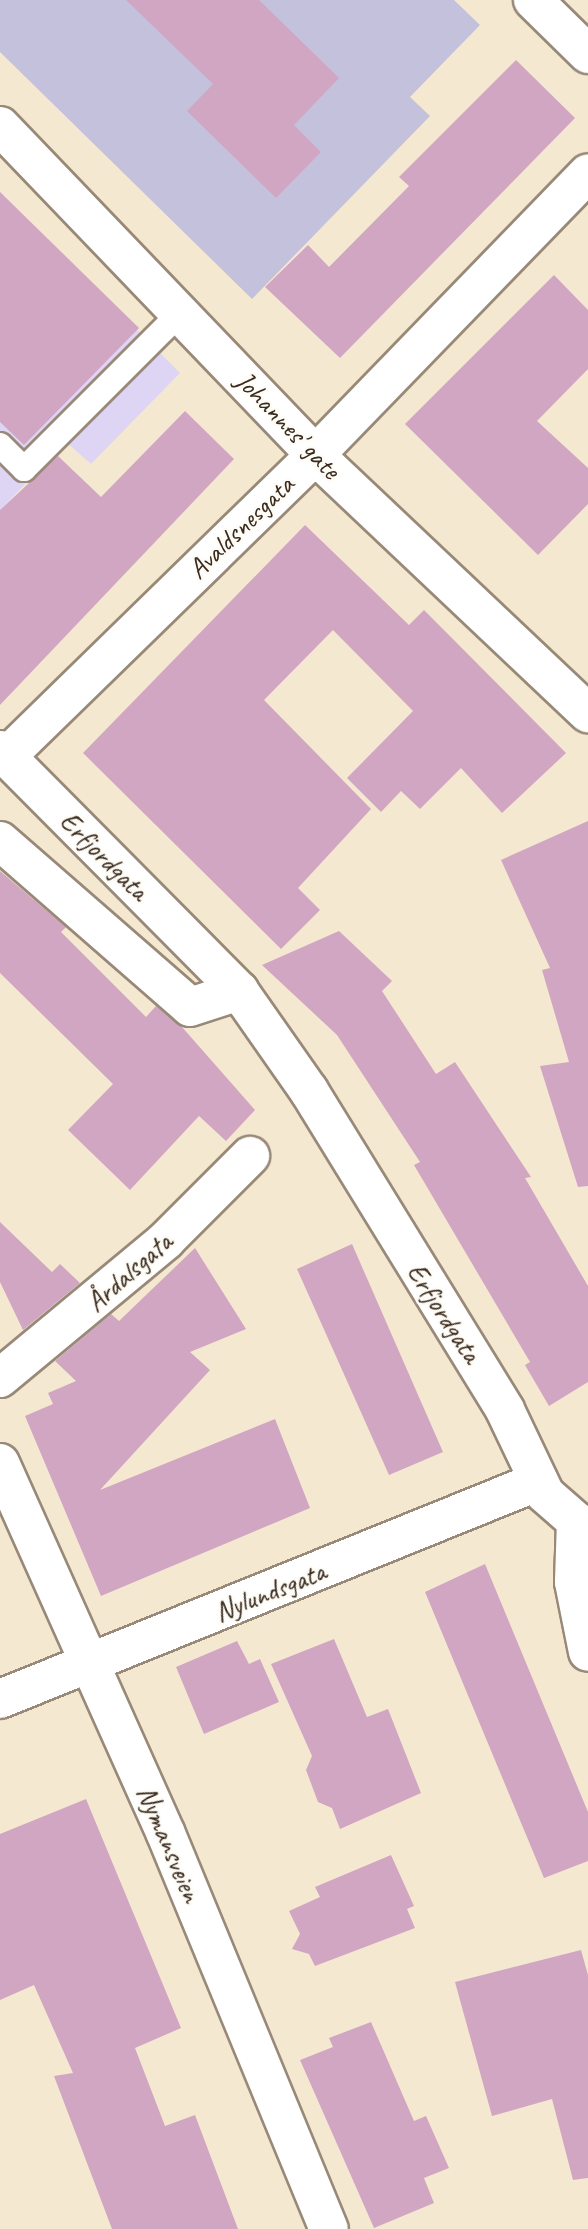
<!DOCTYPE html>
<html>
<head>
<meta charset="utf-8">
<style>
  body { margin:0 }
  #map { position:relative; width:588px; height:2229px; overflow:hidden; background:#f5e8d1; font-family:Caveat,sans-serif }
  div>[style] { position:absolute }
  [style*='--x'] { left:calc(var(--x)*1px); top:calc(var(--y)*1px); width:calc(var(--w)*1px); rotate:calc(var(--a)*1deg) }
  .built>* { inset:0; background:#ded5f5 }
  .industrial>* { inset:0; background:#c3c1db }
  .building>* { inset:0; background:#d1a6c3 }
  .roads { filter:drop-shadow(2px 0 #988978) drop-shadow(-2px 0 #988978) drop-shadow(0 2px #988978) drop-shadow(0 -2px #988978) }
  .lane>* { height:24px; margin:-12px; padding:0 12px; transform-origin:12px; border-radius:12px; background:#fff }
  .street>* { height:38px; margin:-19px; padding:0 19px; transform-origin:19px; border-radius:19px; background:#fff }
  .secondary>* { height:38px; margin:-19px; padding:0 19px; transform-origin:19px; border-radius:19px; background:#fff }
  span { translate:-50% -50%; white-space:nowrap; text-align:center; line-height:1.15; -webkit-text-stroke:5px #fdfcf7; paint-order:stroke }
  .street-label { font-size:28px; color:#3b2a1e }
</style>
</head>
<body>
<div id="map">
  <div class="built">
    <div style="clip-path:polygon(0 192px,180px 373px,91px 464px,66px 442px,0 510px)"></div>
  </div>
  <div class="industrial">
    <div style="clip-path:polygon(0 0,454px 0,480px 25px,410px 97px,430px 116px,252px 299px,0 52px)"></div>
  </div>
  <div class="building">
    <div style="clip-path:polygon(126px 0,259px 0,339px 78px,294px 125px,321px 152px,276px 198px,187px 111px,213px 84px)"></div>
    <div style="clip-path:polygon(516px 60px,575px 118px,340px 358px,265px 287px,308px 245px,329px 267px,409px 186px,399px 177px)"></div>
    <div style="clip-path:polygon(0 192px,139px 328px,24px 445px,0 422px)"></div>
    <div style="clip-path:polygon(554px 275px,588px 310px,588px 369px,537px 421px,588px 468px,588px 504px,538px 555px,405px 424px)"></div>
    <div style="clip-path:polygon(185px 411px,234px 459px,0 705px,0 510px,58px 456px,101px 497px)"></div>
    <div style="clip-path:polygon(305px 525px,409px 625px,424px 610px,566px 753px,502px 813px,461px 768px,420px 809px,401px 791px,381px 812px,347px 778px,413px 711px,333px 630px,264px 700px,371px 809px,298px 888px,320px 910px,281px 949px,83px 753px)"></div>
    <div style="clip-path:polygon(588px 821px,588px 1186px,578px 1187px,540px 1066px,569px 1062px,542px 970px,550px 968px,501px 860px)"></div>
    <div style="clip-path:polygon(0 871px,66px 927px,61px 932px,146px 1017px,156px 1006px,182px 1027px,255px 1110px,226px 1141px,199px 1116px,130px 1190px,68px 1130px,113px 1084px,0 973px)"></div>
    <div style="clip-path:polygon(339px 931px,392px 981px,382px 991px,436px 1074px,455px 1062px,531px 1177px,525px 1178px,588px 1286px,588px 1382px,549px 1406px,525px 1365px,530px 1362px,414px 1165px,420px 1162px,337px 1035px,262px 965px)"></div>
    <div style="clip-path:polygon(0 1222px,52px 1272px,60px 1264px,80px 1283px,23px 1330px,0 1282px)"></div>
    <div style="clip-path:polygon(352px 1244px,443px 1452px,389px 1475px,297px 1269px)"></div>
    <div style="clip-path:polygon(195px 1248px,246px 1329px,190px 1352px,210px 1370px,100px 1490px,275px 1419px,310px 1508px,101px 1596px,25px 1416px,53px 1404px,48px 1393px,76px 1381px,55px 1361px,111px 1314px,119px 1321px)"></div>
    <div style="clip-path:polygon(485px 1564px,588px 1812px,588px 1861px,544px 1878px,425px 1592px)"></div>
    <div style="clip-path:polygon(334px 1639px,367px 1717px,388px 1709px,421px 1793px,340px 1829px,332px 1808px,318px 1802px,306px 1770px,312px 1756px,271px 1664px)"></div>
    <div style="clip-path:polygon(237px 1641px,249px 1664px,260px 1659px,279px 1702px,204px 1734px,176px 1667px)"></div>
    <div style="clip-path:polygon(86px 1799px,181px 2028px,135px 2048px,165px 2126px,195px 2115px,238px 2229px,112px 2229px,54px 2076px,73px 2073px,34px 1985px,0 2000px,0 1834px)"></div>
    <div style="clip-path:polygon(391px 1855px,414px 1906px,407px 1909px,415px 1928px,315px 1966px,309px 1954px,292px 1949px,300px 1934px,289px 1911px,320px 1897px,315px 1887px)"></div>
    <div style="clip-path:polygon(581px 1950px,588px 1975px,588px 2178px,573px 2180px,552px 2099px,492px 2116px,455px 1982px)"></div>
    <div style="clip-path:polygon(371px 2022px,414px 2121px,426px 2116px,449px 2168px,424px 2178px,434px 2203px,374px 2228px,300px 2060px,333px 2047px,329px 2038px)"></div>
  </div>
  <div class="roads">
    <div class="lane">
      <div style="--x:0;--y:445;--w:34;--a:45"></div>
      <div style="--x:24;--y:469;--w:221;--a:-45"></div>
    </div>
    <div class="street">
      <div style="--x:0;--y:126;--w:455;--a:46.2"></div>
      <div style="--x:315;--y:455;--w:376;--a:43.4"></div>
      <div style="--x:0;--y:750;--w:339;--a:45.2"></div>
      <div style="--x:239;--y:991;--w:122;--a:55"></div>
      <div style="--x:309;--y:1091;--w:374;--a:58.4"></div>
      <div style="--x:505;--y:1410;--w:93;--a:64.5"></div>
      <div style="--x:545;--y:1494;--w:41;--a:41.1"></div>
      <div style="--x:576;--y:1521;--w:61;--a:91.9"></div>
      <div style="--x:574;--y:1582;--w:71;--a:78.7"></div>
      <div style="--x:7;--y:756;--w:431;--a:-44.3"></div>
      <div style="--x:315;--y:455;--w:392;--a:-45.9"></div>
      <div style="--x:0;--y:841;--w:252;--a:41.1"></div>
      <div style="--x:190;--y:1007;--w:52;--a:-18.1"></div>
      <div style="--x:0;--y:1378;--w:216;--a:-39.7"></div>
      <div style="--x:166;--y:1240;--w:119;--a:-45"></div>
      <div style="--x:0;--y:1463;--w:406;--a:65.9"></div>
      <div style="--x:166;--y:1834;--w:427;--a:67.6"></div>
      <div style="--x:0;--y:1699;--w:581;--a:-22.02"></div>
    </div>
    <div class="secondary">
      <div style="--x:533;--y:0;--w:77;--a:44.5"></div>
    </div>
  </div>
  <div class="street-label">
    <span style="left:288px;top:425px;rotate:46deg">Johannes' gate</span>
    <span style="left:241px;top:527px;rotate:-44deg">Avaldsnesgata</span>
    <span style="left:104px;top:856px;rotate:45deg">Erfjordgata</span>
    <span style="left:129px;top:1272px;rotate:-41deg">Årdalsgata</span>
    <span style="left:444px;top:1313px;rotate:57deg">Erfjordgata</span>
    <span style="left:270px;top:1592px;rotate:-22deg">Nylundsgata</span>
    <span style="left:169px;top:1844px;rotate:67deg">Nymansveien</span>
  </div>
</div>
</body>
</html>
